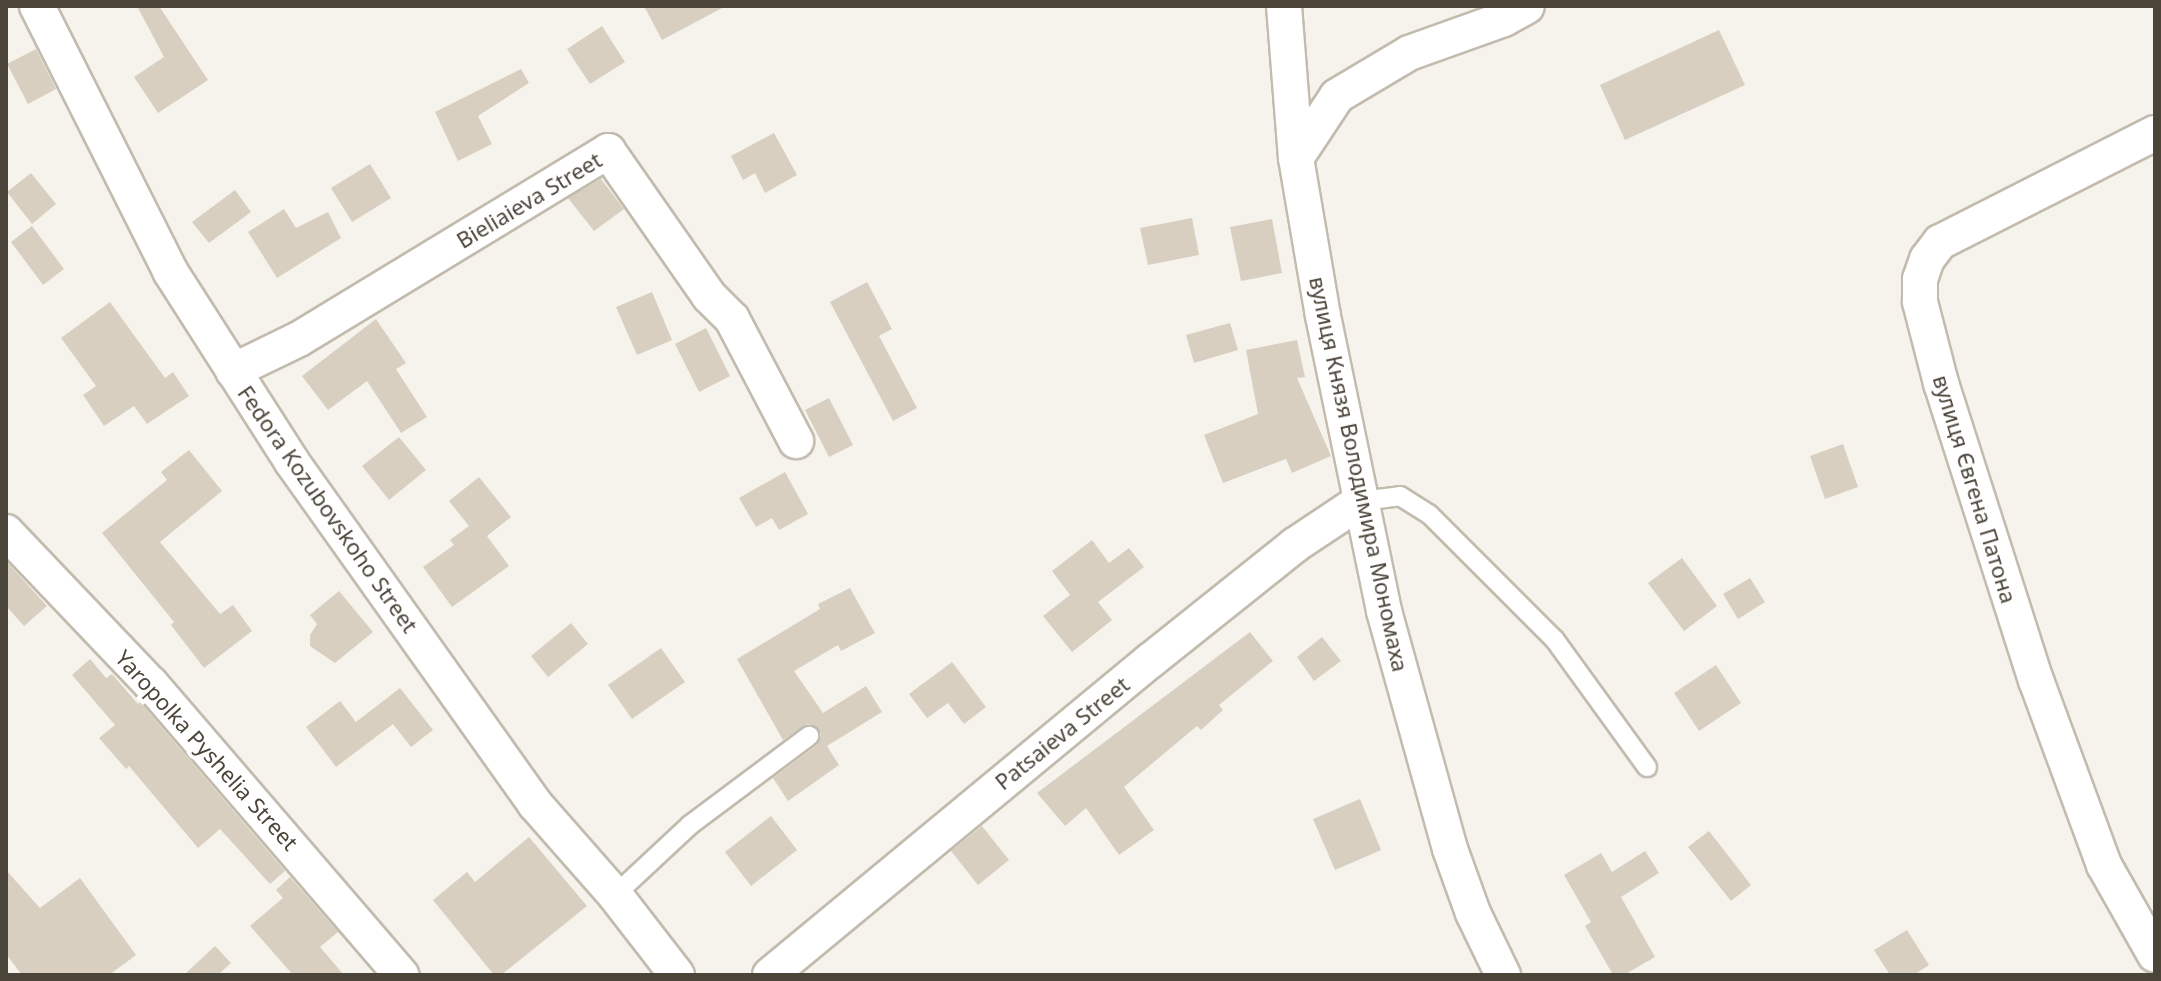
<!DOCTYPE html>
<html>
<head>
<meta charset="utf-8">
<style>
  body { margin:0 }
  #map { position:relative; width:2161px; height:981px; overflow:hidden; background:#f6f3ec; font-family:"Noto Sans",sans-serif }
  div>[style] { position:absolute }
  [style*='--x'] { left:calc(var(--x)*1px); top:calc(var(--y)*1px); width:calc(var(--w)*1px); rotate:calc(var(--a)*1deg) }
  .building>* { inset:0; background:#d8cfc1 }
  .roads { filter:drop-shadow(2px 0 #c2bbae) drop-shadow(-2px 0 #c2bbae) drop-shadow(0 2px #c2bbae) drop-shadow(0 -2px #c2bbae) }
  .service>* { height:18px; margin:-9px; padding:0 9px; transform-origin:9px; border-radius:9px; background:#fff }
  .minor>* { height:34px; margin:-17px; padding:0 17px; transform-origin:17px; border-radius:17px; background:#fff }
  span { translate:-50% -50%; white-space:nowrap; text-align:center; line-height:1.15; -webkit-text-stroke:8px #fff; paint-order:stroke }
  .street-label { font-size:22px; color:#4b4439 }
  .frame { position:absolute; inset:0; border:8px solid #4b4439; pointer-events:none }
</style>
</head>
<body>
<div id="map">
  <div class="building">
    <div style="clip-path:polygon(137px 6px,159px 6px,208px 80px,158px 113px,134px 77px,164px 57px)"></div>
    <div style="clip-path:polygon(644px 6px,726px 6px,662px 40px)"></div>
    <div style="clip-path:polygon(602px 26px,625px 62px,590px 84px,567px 49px)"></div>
    <div style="clip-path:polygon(1719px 30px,1745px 85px,1625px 140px,1600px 85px)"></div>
    <div style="clip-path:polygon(36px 49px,56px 89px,28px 104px,7px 64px)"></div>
    <div style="clip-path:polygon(521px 69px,529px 83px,478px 116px,492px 144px,458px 161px,435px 112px)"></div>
    <div style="clip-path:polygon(774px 133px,797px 175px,765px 193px,755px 173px,743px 180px,731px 156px)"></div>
    <div style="clip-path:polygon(370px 164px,391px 198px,352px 222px,331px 188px)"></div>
    <div style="clip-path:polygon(31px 173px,56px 204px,32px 224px,7px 192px)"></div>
    <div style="clip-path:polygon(601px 179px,624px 209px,594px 231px,568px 198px)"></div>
    <div style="clip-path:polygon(235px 190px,251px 212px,209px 243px,192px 222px)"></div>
    <div style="clip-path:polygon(284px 209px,296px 228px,328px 212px,341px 238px,277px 278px,248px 232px)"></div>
    <div style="clip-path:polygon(1192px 218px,1199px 255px,1148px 265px,1140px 228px)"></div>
    <div style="clip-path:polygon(1272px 219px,1282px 273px,1241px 281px,1230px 227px)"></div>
    <div style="clip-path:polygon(32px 226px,64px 269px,43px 285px,11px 242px)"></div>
    <div style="clip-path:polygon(867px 282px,892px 329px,879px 336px,917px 408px,893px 421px,830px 302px)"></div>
    <div style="clip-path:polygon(652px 292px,672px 340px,637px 355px,616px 307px)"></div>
    <div style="clip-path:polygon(110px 302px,165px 378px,173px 372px,189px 396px,147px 424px,134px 406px,104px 426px,83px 395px,96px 386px,61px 338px)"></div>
    <div style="clip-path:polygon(376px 319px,406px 363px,396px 369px,427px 417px,401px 433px,367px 381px,328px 410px,302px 376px)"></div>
    <div style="clip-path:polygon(1230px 323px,1238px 350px,1194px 363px,1186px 335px)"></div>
    <div style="clip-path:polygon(706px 328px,730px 376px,699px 392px,675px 344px)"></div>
    <div style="clip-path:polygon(1297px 340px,1305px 377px,1297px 378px,1331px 456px,1292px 473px,1286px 459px,1223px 483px,1204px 435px,1258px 414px,1246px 350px)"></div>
    <div style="clip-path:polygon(829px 398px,853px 445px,829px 457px,805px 410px)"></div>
    <div style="clip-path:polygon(399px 437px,426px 470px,389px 500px,362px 466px)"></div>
    <div style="clip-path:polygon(1843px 444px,1858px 487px,1825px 499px,1810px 456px)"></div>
    <div style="clip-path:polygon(189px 450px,222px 491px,160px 542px,220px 614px,233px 605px,252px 631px,204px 668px,171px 625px,174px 622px,102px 533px,167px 480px,161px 472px)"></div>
    <div style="clip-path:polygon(785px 472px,808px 514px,779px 530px,772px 518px,756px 527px,739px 498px)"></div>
    <div style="clip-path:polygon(479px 477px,511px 517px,487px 536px,509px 566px,452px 607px,423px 567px,454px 545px,450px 540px,469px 526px,449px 501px)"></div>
    <div style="clip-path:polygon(1092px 540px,1109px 563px,1129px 548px,1144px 567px,1098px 602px,1112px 620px,1072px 652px,1043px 616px,1070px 595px,1052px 571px)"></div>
    <div style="clip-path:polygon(1682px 558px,1717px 606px,1684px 631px,1648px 583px)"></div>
    <div style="clip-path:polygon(6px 561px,47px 606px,24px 626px,6px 606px)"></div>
    <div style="clip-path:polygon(1750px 578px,1765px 602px,1738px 619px,1723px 594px)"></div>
    <div style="clip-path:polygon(850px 588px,875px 633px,841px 651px,838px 645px,794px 671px,823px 713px,866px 686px,882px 712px,827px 746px,839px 765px,788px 801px,773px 778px,816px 746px,821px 734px,814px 725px,807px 724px,783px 740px,737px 659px,820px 609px,818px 604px)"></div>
    <div style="clip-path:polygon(339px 591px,373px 632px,335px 663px,310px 646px,310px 635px,317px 624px,310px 615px)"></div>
    <div style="clip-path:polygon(571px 623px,588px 644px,548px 677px,531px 656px)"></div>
    <div style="clip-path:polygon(1250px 632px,1273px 661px,1219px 705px,1223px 710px,1201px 730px,1197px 726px,1124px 787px,1154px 830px,1119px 855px,1086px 808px,1065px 826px,1037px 793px)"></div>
    <div style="clip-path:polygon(1322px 637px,1341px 661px,1314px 681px,1297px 657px)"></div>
    <div style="clip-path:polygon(661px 648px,685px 682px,632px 719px,608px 685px)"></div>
    <div style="clip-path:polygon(90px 659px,106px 678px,112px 674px,138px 704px,140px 702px,285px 871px,270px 884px,220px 829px,198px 848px,129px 766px,126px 769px,99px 738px,115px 725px,72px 675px)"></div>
    <div style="clip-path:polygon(952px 662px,986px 707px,964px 724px,948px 703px,927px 718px,909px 694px)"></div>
    <div style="clip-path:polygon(1716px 665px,1741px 703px,1699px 731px,1674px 693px)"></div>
    <div style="clip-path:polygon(400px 688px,433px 730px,411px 747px,393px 724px,336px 767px,306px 727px,340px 701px,356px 722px)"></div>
    <div style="clip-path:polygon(1360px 799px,1381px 850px,1335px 870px,1313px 819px)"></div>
    <div style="clip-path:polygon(771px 816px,797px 850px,751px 886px,725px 852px)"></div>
    <div style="clip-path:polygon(982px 826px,1009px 860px,978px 885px,951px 851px)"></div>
    <div style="clip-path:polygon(1709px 831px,1751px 885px,1731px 901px,1688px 847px)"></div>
    <div style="clip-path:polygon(529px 837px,587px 906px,501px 975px,494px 975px,433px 900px,467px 872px,475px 882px)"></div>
    <div style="clip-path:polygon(1645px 851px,1659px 873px,1621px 897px,1655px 957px,1624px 975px,1613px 975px,1585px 926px,1591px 922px,1564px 875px,1601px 853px,1612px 872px)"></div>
    <div style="clip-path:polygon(6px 870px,40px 908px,80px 878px,136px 955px,109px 975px,22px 975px,6px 954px)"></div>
    <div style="clip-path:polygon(290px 877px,338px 932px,320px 947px,344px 975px,293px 975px,250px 926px,283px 898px,276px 890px)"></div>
    <div style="clip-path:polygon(1907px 930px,1929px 965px,1914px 975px,1890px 975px,1874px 950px)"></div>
    <div style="clip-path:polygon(215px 946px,231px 963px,218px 975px,184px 975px)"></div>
  </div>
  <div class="roads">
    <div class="service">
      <div style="--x:1361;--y:501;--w:39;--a:-7"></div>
      <div style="--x:1400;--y:496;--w:34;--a:32"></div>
      <div style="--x:1429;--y:514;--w:178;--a:45"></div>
      <div style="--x:1555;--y:640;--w:157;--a:54.1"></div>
      <div style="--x:615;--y:895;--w:103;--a:-43"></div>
      <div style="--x:690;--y:825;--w:149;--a:-36.8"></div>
    </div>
    <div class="minor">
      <div style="--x:37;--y:6;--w:297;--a:63.3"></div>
      <div style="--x:170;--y:271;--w:227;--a:57.4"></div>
      <div style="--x:292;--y:462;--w:420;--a:54.6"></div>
      <div style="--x:535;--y:804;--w:121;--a:48.7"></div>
      <div style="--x:615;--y:895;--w:101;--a:52.2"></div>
      <div style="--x:1284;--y:6;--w:152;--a:85.5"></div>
      <div style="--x:1296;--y:158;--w:160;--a:80.3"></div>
      <div style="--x:1323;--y:316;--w:301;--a:78.3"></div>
      <div style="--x:1384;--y:611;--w:247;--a:74.5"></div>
      <div style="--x:1450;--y:849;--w:68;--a:70.2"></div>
      <div style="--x:1473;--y:913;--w:69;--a:64.2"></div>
      <div style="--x:2155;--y:133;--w:241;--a:153.1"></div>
      <div style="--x:1940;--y:242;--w:21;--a:127"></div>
      <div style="--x:1927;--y:259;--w:21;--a:109"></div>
      <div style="--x:1920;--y:279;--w:23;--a:90"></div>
      <div style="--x:1920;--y:302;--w:84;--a:75.5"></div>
      <div style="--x:1941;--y:383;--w:312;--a:72.3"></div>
      <div style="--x:2036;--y:680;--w:197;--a:69.8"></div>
      <div style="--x:2104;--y:865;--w:103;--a:60.5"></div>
      <div style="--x:1296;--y:158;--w:74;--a:-56.5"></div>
      <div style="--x:1337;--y:96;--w:84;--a:-30.8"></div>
      <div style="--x:1409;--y:53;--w:101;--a:-19.7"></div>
      <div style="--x:1504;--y:19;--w:26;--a:-29"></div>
      <div style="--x:233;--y:371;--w:73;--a:-25.9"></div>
      <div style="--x:299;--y:339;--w:362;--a:-31.3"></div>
      <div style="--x:608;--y:151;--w:177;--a:55.1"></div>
      <div style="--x:709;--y:296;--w:33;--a:45"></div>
      <div style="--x:732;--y:319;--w:138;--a:62.3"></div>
      <div style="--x:6;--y:532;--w:210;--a:46.4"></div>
      <div style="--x:151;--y:684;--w:384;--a:49.3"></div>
      <div style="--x:770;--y:975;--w:494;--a:-39.6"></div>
      <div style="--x:1151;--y:660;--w:184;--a:-38.6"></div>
      <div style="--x:1295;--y:545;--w:79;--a:-33.7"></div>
    </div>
  </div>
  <div class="street-label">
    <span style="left:529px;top:200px;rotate:-31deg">Bieliaieva Street</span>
    <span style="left:1359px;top:474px;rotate:78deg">вулиця Князя Володимира Мономаха</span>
    <span style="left:1975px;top:489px;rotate:73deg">вулиця Євгена Патона</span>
    <span style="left:328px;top:509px;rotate:55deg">Fedora Kozubovskoho Street</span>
    <span style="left:1062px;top:733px;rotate:-39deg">Patsaieva Street</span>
    <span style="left:207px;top:750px;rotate:48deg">Yaropolka Pyshelia Street</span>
  </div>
  <div class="frame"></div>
</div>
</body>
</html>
